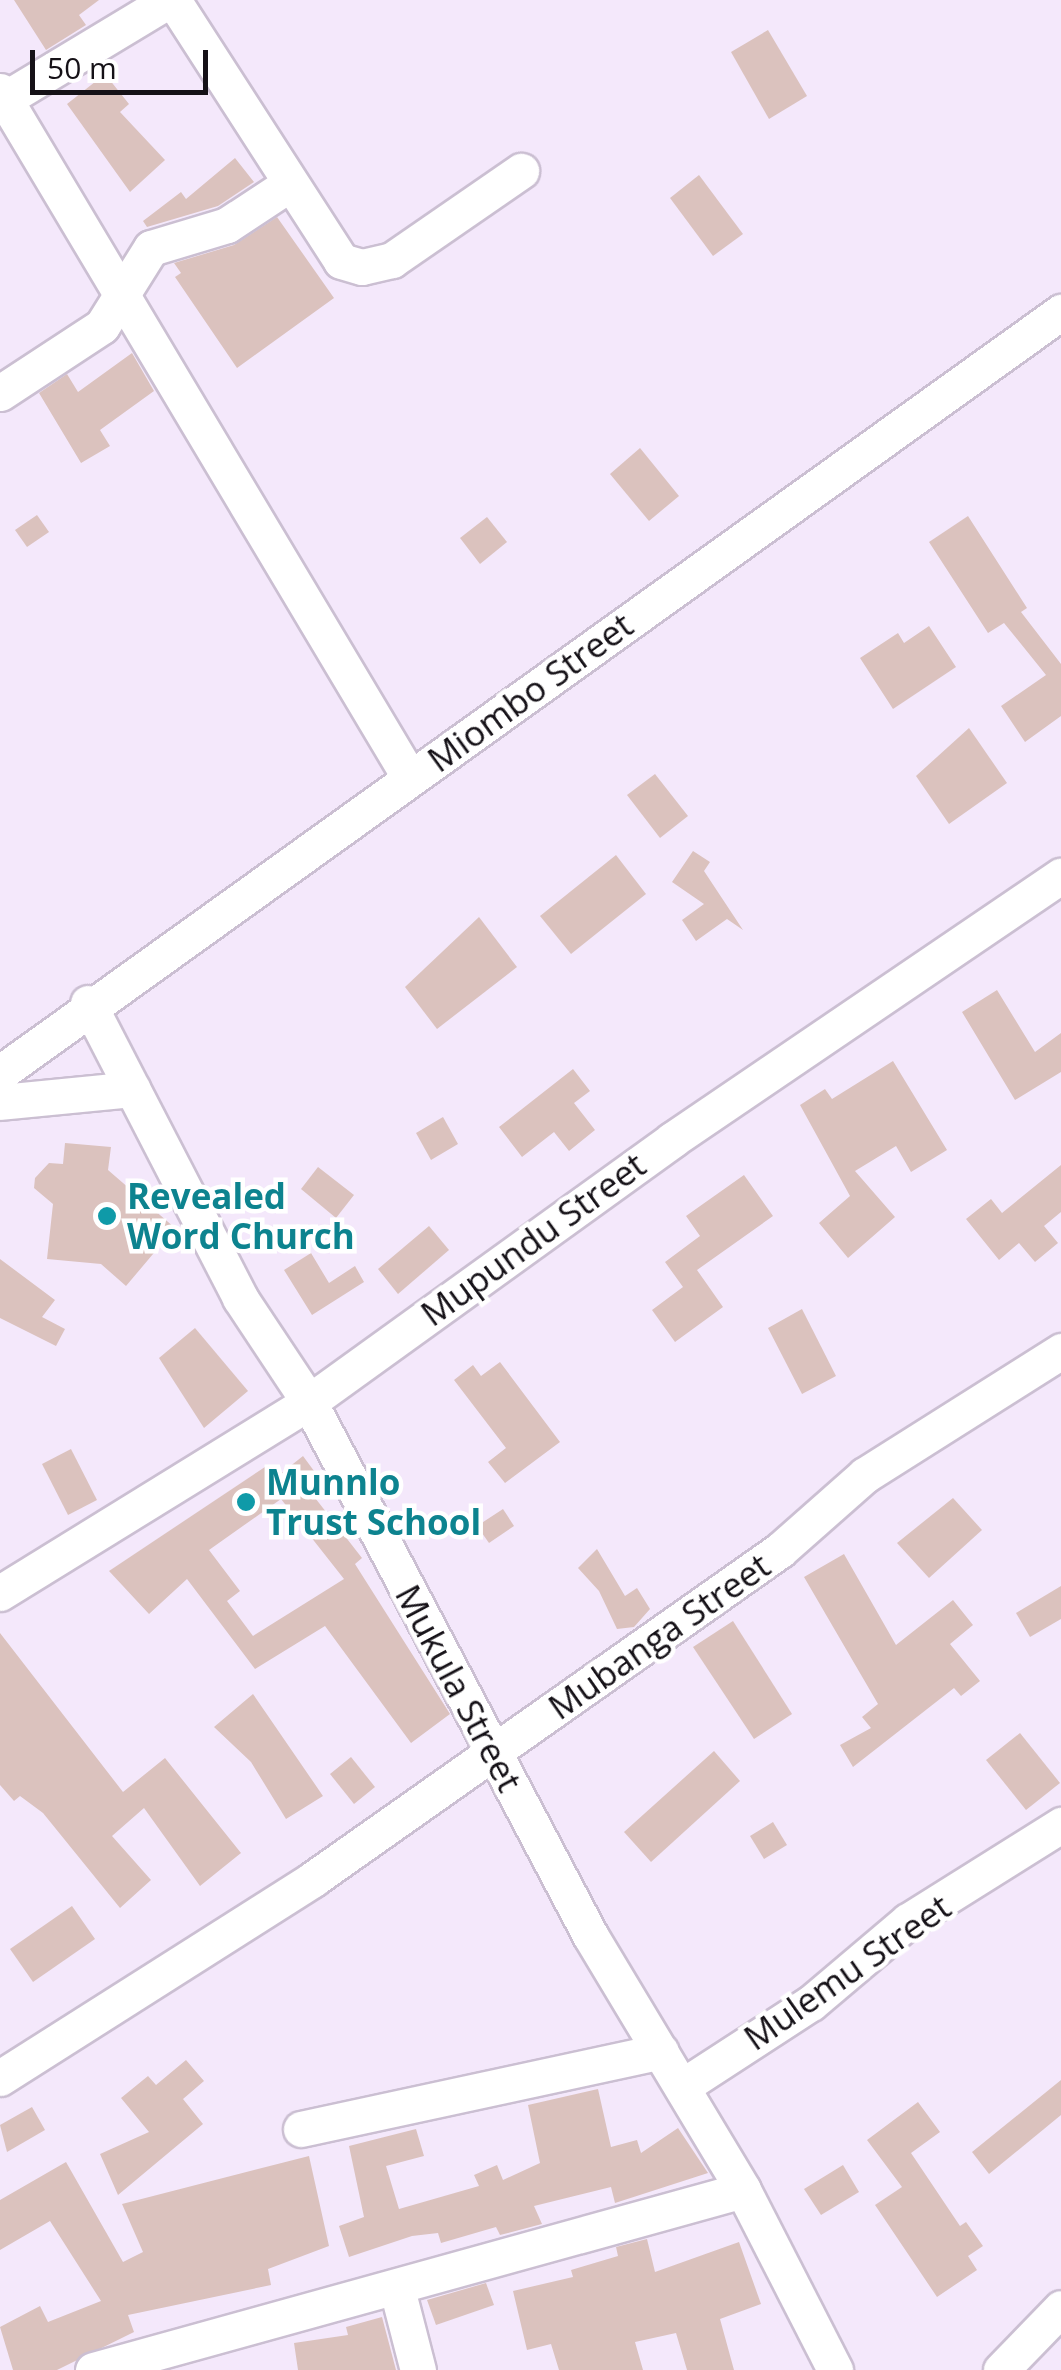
<!DOCTYPE html>
<html>
<head>
<meta charset="utf-8">
<style>
  body { margin:0 }
  #map { position:relative; width:1061px; height:2370px; overflow:hidden; background:#f4e8fb; font-family:"Open Sans",sans-serif }
  div>[style] { position:absolute }
  [style*='--x'] { left:calc(var(--x)*1px); top:calc(var(--y)*1px); width:calc(var(--w)*1px); rotate:calc(var(--a)*1deg) }
  .building>* { inset:0; background:#dbc2be }
  .roads { filter:drop-shadow(2px 0 #cbbfd2) drop-shadow(-2px 0 #cbbfd2) drop-shadow(0 2px #cbbfd2) drop-shadow(0 -2px #cbbfd2) }
  .minor>* { height:35px; margin:-17.5px; padding:0 17.5px; transform-origin:17.5px; border-radius:17.5px; background:#fff }
  .dots>* { width:28px; height:28px; translate:-50% -50%; box-sizing:border-box; border:5px solid #fff; border-radius:50% }
  span { translate:-50% -50%; white-space:nowrap; text-align:center; line-height:1.15; -webkit-text-stroke:9px #fff; paint-order:stroke }
  .street-label { font-size:35px; color:#151117 }
  .culture-label { font-size:35px; color:#0d838f; font-weight:700 }
  .left { translate:0 -50%; text-align:left }
  .scale { position:absolute; left:30px; top:50px; width:178px; height:45px; box-sizing:border-box; border:5px solid #151117; border-top:0; padding-left:12px; font-size:30px; line-height:35px; white-space:nowrap; color:#151117; -webkit-text-stroke:8px #fff; paint-order:stroke }
</style>
</head>
<body>
<div id="map">
  <div class="building">
    <div style="clip-path:polygon(14px 0,99px 0,79px 15px,86px 25px,46px 50px)"></div>
    <div style="clip-path:polygon(768px 30px,807px 96px,769px 119px,731px 52px)"></div>
    <div style="clip-path:polygon(105px 74px,129px 104px,120px 112px,165px 160px,130px 192px,67px 104px)"></div>
    <div style="clip-path:polygon(235px 158px,254px 182px,218px 206px,147px 227px,143px 221px,181px 192px,186px 199px)"></div>
    <div style="clip-path:polygon(699px 175px,743px 234px,713px 256px,670px 198px)"></div>
    <div style="clip-path:polygon(277px 217px,334px 298px,237px 368px,175px 277px,181px 273px,174px 263px,234px 245px)"></div>
    <div style="clip-path:polygon(132px 353px,154px 391px,100px 430px,110px 446px,81px 463px,39px 393px,67px 374px,78px 392px)"></div>
    <div style="clip-path:polygon(640px 448px,679px 496px,649px 521px,610px 474px)"></div>
    <div style="clip-path:polygon(37px 515px,49px 532px,27px 547px,15px 530px)"></div>
    <div style="clip-path:polygon(968px 516px,1027px 608px,1021px 612px,1061px 664px,1061px 716px,1025px 742px,1001px 706px,1046px 675px,1004px 623px,988px 633px,929px 542px)"></div>
    <div style="clip-path:polygon(487px 517px,507px 542px,480px 564px,460px 538px)"></div>
    <div style="clip-path:polygon(929px 626px,956px 667px,893px 709px,860px 658px,898px 633px,904px 643px)"></div>
    <div style="clip-path:polygon(969px 728px,1007px 783px,949px 824px,916px 776px)"></div>
    <div style="clip-path:polygon(655px 774px,688px 816px,660px 838px,627px 795px)"></div>
    <div style="clip-path:polygon(693px 851px,710px 862px,704px 871px,743px 930px,727px 919px,696px 941px,682px 920px,704px 904px,672px 882px)"></div>
    <div style="clip-path:polygon(616px 855px,646px 894px,571px 954px,540px 916px)"></div>
    <div style="clip-path:polygon(479px 917px,517px 967px,437px 1029px,405px 987px)"></div>
    <div style="clip-path:polygon(997px 990px,1035px 1052px,1061px 1033px,1061px 1072px,1015px 1100px,962px 1012px)"></div>
    <div style="clip-path:polygon(893px 1061px,947px 1150px,911px 1172px,896px 1146px,855px 1171px,895px 1217px,848px 1258px,819px 1223px,850px 1196px,800px 1105px,825px 1089px,832px 1099px)"></div>
    <div style="clip-path:polygon(573px 1069px,590px 1091px,574px 1103px,595px 1130px,569px 1151px,554px 1132px,522px 1157px,499px 1127px)"></div>
    <div style="clip-path:polygon(443px 1117px,458px 1144px,431px 1160px,416px 1133px)"></div>
    <div style="clip-path:polygon(65px 1143px,111px 1147px,108px 1170px,175px 1228px,126px 1286px,101px 1264px,47px 1259px,53px 1204px,34px 1188px,35px 1178px,49px 1163px,63px 1164px)"></div>
    <div style="clip-path:polygon(1061px 1165px,1061px 1212px,1044px 1226px,1058px 1243px,1035px 1262px,1019px 1243px,999px 1260px,966px 1219px,991px 1199px,1002px 1213px)"></div>
    <div style="clip-path:polygon(318px 1167px,354px 1195px,336px 1218px,301px 1189px)"></div>
    <div style="clip-path:polygon(744px 1175px,773px 1216px,697px 1270px,723px 1307px,675px 1342px,652px 1310px,683px 1287px,665px 1262px,700px 1236px,686px 1216px)"></div>
    <div style="clip-path:polygon(429px 1226px,449px 1250px,398px 1294px,378px 1269px)"></div>
    <div style="clip-path:polygon(311px 1253px,329px 1283px,355px 1266px,364px 1282px,312px 1315px,284px 1270px)"></div>
    <div style="clip-path:polygon(0 1259px,55px 1300px,42px 1317px,65px 1329px,56px 1346px,0 1318px)"></div>
    <div style="clip-path:polygon(802px 1309px,836px 1376px,802px 1394px,768px 1328px)"></div>
    <div style="clip-path:polygon(195px 1328px,248px 1391px,204px 1428px,159px 1358px)"></div>
    <div style="clip-path:polygon(500px 1362px,560px 1442px,505px 1483px,488px 1462px,506px 1448px,454px 1380px,473px 1365px,481px 1376px)"></div>
    <div style="clip-path:polygon(71px 1449px,97px 1500px,68px 1515px,42px 1464px)"></div>
    <div style="clip-path:polygon(evenodd,303px 1456px,317px 1475px,305px 1485px,362px 1558px,355px 1564px,450px 1714px,411px 1743px,325px 1626px,255px 1669px,187px 1579px,149px 1614px,109px 1571px,265px 1467px,274px 1479px,303px 1456px,281px 1499px,344px 1579px,253px 1636px,227px 1601px,240px 1591px,209px 1550px,281px 1499px)"></div>
    <div style="clip-path:polygon(953px 1498px,982px 1530px,929px 1578px,897px 1543px)"></div>
    <div style="clip-path:polygon(503px 1509px,514px 1526px,489px 1543px,477px 1526px)"></div>
    <div style="clip-path:polygon(597px 1549px,625px 1596px,637px 1588px,650px 1609px,634px 1627px,617px 1629px,599px 1591px,578px 1568px)"></div>
    <div style="clip-path:polygon(844px 1554px,896px 1645px,953px 1600px,973px 1625px,950px 1644px,980px 1681px,961px 1696px,954px 1688px,853px 1767px,840px 1745px,871px 1728px,862px 1717px,878px 1704px,804px 1577px)"></div>
    <div style="clip-path:polygon(1061px 1586px,1061px 1619px,1030px 1637px,1016px 1613px)"></div>
    <div style="clip-path:polygon(733px 1621px,792px 1714px,754px 1739px,693px 1647px)"></div>
    <div style="clip-path:polygon(0 1633px,123px 1792px,165px 1758px,241px 1853px,200px 1886px,144px 1808px,112px 1836px,151px 1880px,120px 1908px,43px 1813px,20px 1796px,14px 1801px,0 1785px)"></div>
    <div style="clip-path:polygon(253px 1694px,323px 1796px,286px 1819px,251px 1762px,214px 1727px)"></div>
    <div style="clip-path:polygon(1020px 1733px,1060px 1783px,1026px 1810px,986px 1760px)"></div>
    <div style="clip-path:polygon(714px 1751px,740px 1781px,651px 1862px,624px 1832px)"></div>
    <div style="clip-path:polygon(351px 1757px,375px 1787px,354px 1804px,330px 1774px)"></div>
    <div style="clip-path:polygon(773px 1822px,787px 1845px,764px 1859px,750px 1836px)"></div>
    <div style="clip-path:polygon(72px 1906px,95px 1939px,33px 1982px,10px 1949px)"></div>
    <div style="clip-path:polygon(186px 2060px,204px 2081px,183px 2099px,203px 2124px,118px 2195px,100px 2154px,149px 2132px,121px 2098px,148px 2076px,156px 2085px)"></div>
    <div style="clip-path:polygon(1061px 2080px,1061px 2115px,989px 2174px,972px 2152px)"></div>
    <div style="clip-path:polygon(598px 2089px,611px 2147px,637px 2140px,641px 2153px,678px 2128px,708px 2173px,615px 2203px,611px 2187px,534px 2206px,542px 2224px,500px 2235px,496px 2227px,441px 2243px,438px 2233px,412px 2236px,349px 2257px,339px 2226px,364px 2217px,349px 2146px,416px 2129px,424px 2156px,386px 2166px,399px 2209px,479px 2186px,474px 2175px,497px 2165px,503px 2180px,540px 2163px,528px 2105px)"></div>
    <div style="clip-path:polygon(918px 2102px,940px 2132px,911px 2153px,960px 2226px,966px 2222px,983px 2246px,968px 2256px,977px 2270px,937px 2297px,875px 2205px,902px 2187px,867px 2140px)"></div>
    <div style="clip-path:polygon(32px 2107px,45px 2130px,7px 2152px,0 2125px)"></div>
    <div style="clip-path:polygon(309px 2156px,329px 2246px,268px 2269px,271px 2285px,128px 2315px,134px 2332px,57px 2370px,13px 2370px,0 2327px,40px 2306px,48px 2322px,101px 2301px,50px 2221px,0 2250px,0 2200px,66px 2162px,123px 2262px,143px 2252px,122px 2204px)"></div>
    <div style="clip-path:polygon(843px 2165px,859px 2192px,821px 2215px,804px 2189px)"></div>
    <div style="clip-path:polygon(647px 2239px,655px 2272px,739px 2242px,761px 2304px,720px 2319px,734px 2370px,687px 2370px,676px 2333px,635px 2342px,643px 2370px,559px 2370px,551px 2344px,527px 2350px,513px 2291px,573px 2277px,571px 2270px,618px 2256px,616px 2247px)"></div>
    <div style="clip-path:polygon(486px 2283px,494px 2305px,436px 2325px,427px 2300px)"></div>
    <div style="clip-path:polygon(382px 2317px,396px 2370px,298px 2370px,294px 2343px,348px 2335px,346px 2327px)"></div>
  </div>
  <div class="roads">
    <div class="minor">
      <div style="--x:173;--y:0;--w:310;--a:57.2"></div>
      <div style="--x:341;--y:261;--w:22;--a:16"></div>
      <div style="--x:362;--y:267;--w:31;--a:-13"></div>
      <div style="--x:392;--y:260;--w:157;--a:-34.6"></div>
      <div style="--x:0;--y:91;--w:800;--a:59.17"></div>
      <div style="--x:5;--y:99;--w:192;--a:-31.1"></div>
      <div style="--x:0;--y:393;--w:122;--a:-33.3"></div>
      <div style="--x:102;--y:326;--w:92;--a:-57.9"></div>
      <div style="--x:151;--y:248;--w:79;--a:-16.8"></div>
      <div style="--x:227;--y:225;--w:73;--a:-33.3"></div>
      <div style="--x:88;--y:1003;--w:332;--a:62.7"></div>
      <div style="--x:240;--y:1298;--w:125;--a:56.4"></div>
      <div style="--x:309;--y:1402;--w:603;--a:62.2"></div>
      <div style="--x:590;--y:1935;--w:297;--a:59"></div>
      <div style="--x:743;--y:2190;--w:202;--a:62.9"></div>
      <div style="--x:0;--y:1073;--w:1306;--a:-35.65"></div>
      <div style="--x:0;--y:1102;--w:133;--a:-5.6"></div>
      <div style="--x:0;--y:1593;--w:363;--a:-31.7"></div>
      <div style="--x:309;--y:1402;--w:448;--a:-35.8"></div>
      <div style="--x:672;--y:1140;--w:470;--a:-34.2"></div>
      <div style="--x:0;--y:2078;--w:371;--a:-32.4"></div>
      <div style="--x:313;--y:1879;--w:571;--a:-35.16"></div>
      <div style="--x:780;--y:1550;--w:113;--a:-41.4"></div>
      <div style="--x:865;--y:1475;--w:232;--a:-32.3"></div>
      <div style="--x:683;--y:2086;--w:153;--a:-33"></div>
      <div style="--x:811;--y:2003;--w:127;--a:-40.2"></div>
      <div style="--x:908;--y:1921;--w:181;--a:-32.1"></div>
      <div style="--x:301;--y:2129;--w:368;--a:-12.2"></div>
      <div style="--x:397;--y:2289;--w:84;--a:75.5"></div>
      <div style="--x:93;--y:2370;--w:674;--a:-15.48"></div>
      <div style="--x:1001;--y:2370;--w:86;--a:-45.9"></div>
    </div>
  </div>
  <div class="dots">
    <div style="left:107px;top:1216px;background:#0f9aa8"></div>
    <div style="left:246px;top:1502px;background:#0f9aa8"></div>
  </div>
  <div class="street-label">
    <span style="left:530px;top:692px;rotate:-36deg">Miombo Street</span>
    <span style="left:533px;top:1239px;rotate:-36deg">Mupundu Street</span>
    <span style="left:659px;top:1636px;rotate:-35deg">Mubanga Street</span>
    <span style="left:459px;top:1688px;rotate:62deg">Mukula Street</span>
    <span style="left:847px;top:1972px;rotate:-35deg">Mulemu Street</span>
  </div>
  <div class="culture-label">
    <span class="left" style="left:127px;top:1216px">Revealed<br>Word Church</span>
    <span class="left" style="left:266px;top:1502px">Munnlo<br>Trust School</span>
  </div>
  <div class="scale">50 m</div>
</div>
</body>
</html>
